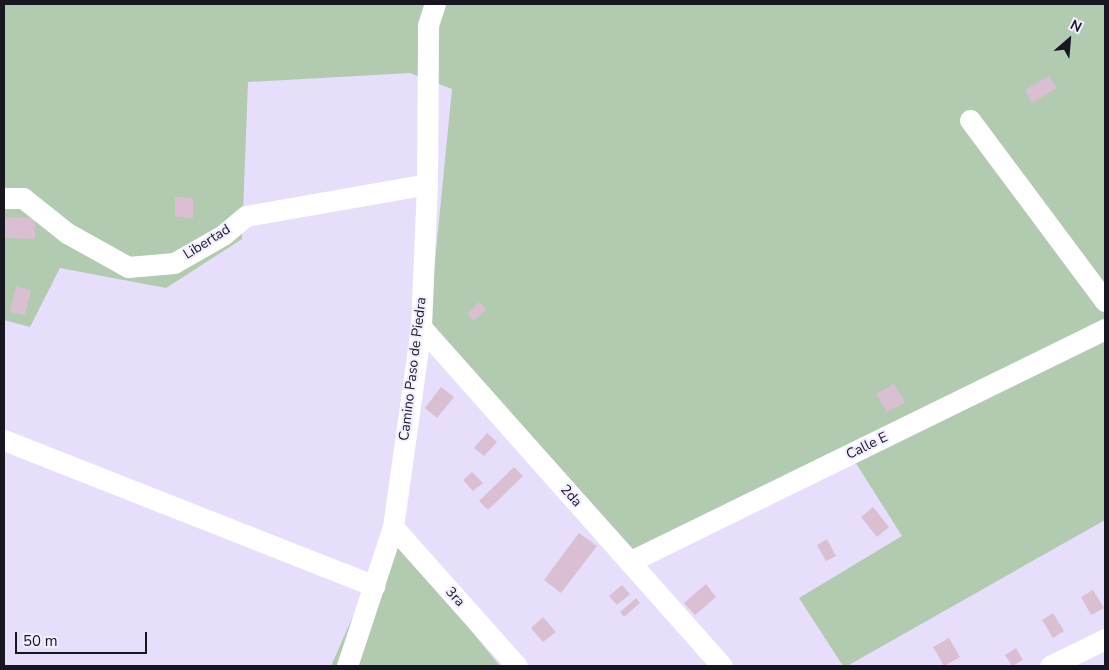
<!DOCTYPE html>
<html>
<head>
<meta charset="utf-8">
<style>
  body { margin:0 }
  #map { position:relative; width:1109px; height:670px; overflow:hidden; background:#e6defb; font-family:"Nunito Sans",sans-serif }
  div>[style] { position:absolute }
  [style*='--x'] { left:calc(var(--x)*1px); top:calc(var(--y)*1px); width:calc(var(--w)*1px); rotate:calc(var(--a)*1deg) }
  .green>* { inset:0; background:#b1cab0 }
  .building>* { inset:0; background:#dabfd3 }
  .minor>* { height:21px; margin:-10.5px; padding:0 10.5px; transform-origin:10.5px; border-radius:10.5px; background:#fff }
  span { translate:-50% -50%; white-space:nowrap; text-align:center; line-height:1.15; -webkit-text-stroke:4px #f2edff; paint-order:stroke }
  .street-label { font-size:14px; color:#181620 }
  .frame { position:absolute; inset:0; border:5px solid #181620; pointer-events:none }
  .north { position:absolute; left:1044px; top:15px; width:50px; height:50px; -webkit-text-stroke:4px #f2edff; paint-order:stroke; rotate:27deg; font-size:14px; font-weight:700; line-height:20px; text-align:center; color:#181620 }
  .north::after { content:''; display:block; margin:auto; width:18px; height:22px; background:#181620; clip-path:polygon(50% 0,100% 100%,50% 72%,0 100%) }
  .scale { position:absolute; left:15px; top:632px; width:132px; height:22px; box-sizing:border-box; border:2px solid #181620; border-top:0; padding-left:6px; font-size:15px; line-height:18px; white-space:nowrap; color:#181620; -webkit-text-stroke:4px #f2edff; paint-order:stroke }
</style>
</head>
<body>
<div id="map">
  <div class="green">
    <div style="clip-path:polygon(4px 4px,1105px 4px,1105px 520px,847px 666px,843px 666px,799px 598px,902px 536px,845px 446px,644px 561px,429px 322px,452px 89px,410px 73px,248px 82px,242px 239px,166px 288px,60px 268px,30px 327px,4px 320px)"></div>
    <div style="clip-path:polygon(390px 532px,500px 666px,331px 666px)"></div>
  </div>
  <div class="building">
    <div style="clip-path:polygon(1049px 76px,1057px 88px,1032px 103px,1025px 90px)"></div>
    <div style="clip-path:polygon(175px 197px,193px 198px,193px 218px,175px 217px)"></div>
    <div style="clip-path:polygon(5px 217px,35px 218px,35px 239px,4px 238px)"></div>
    <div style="clip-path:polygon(16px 286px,31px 290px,25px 315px,10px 312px)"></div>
    <div style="clip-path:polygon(479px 302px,486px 309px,474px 321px,467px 314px)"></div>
    <div style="clip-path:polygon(894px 384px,905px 402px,887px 412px,876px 394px)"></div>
    <div style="clip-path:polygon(441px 387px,454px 397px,437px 418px,425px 408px)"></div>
    <div style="clip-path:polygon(487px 433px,497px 442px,484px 456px,474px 448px)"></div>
    <div style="clip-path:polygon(514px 467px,523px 476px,488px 510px,479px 501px)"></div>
    <div style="clip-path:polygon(472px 472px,483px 483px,473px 491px,463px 480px)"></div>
    <div style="clip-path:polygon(873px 507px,889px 527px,877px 537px,861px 517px)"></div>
    <div style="clip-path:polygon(579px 533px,597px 546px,561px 593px,544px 580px)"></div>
    <div style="clip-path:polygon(827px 539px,836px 556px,826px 561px,817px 545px)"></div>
    <div style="clip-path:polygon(706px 584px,716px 597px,695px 615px,684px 603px)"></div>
    <div style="clip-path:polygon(622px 585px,630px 594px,617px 605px,609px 596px)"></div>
    <div style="clip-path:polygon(1093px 590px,1104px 608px,1091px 615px,1081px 597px)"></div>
    <div style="clip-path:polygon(636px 598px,640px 603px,624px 617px,620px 612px)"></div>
    <div style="clip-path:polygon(1053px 613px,1064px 631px,1053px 638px,1042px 620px)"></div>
    <div style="clip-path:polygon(543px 617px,556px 632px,543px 642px,531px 628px)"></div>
    <div style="clip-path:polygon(949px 638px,960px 657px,944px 666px,933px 647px)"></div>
    <div style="clip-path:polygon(1016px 648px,1023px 660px,1012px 666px,1005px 655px)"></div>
  </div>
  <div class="minor">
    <div style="--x:970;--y:120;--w:226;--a:53.3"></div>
    <div style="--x:4;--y:198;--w:19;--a:0"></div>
    <div style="--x:23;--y:198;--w:56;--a:38.5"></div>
    <div style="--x:67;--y:233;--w:70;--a:29.1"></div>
    <div style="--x:128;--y:267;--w:46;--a:-5"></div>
    <div style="--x:174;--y:263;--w:56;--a:-29.7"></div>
    <div style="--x:223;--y:235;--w:30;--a:-40"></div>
    <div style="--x:246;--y:216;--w:184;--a:-10"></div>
    <div style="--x:421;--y:327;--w:453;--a:48.4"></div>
    <div style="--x:4;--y:440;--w:398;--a:21.5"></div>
    <div style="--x:393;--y:527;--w:186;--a:48.3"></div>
    <div style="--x:629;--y:562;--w:530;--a:-26.08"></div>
    <div style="--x:347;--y:666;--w:146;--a:-71.7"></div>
    <div style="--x:393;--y:527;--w:202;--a:-82"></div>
    <div style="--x:421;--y:327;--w:143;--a:-87.6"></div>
    <div style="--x:427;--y:184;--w:159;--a:-89.6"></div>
    <div style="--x:428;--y:25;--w:22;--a:-72"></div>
    <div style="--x:1050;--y:666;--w:61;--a:-26.1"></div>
  </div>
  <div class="street-label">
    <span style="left:207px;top:242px;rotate:-32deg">Libertad</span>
    <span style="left:413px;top:369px;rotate:-83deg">Camino Paso de Piedra</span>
    <span style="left:867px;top:446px;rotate:-26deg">Calle E</span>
    <span style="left:571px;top:496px;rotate:48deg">2da</span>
    <span style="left:455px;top:597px;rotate:48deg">3ra</span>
  </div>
  <div class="frame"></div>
  <div class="north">N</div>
  <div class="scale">50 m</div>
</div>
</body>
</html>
